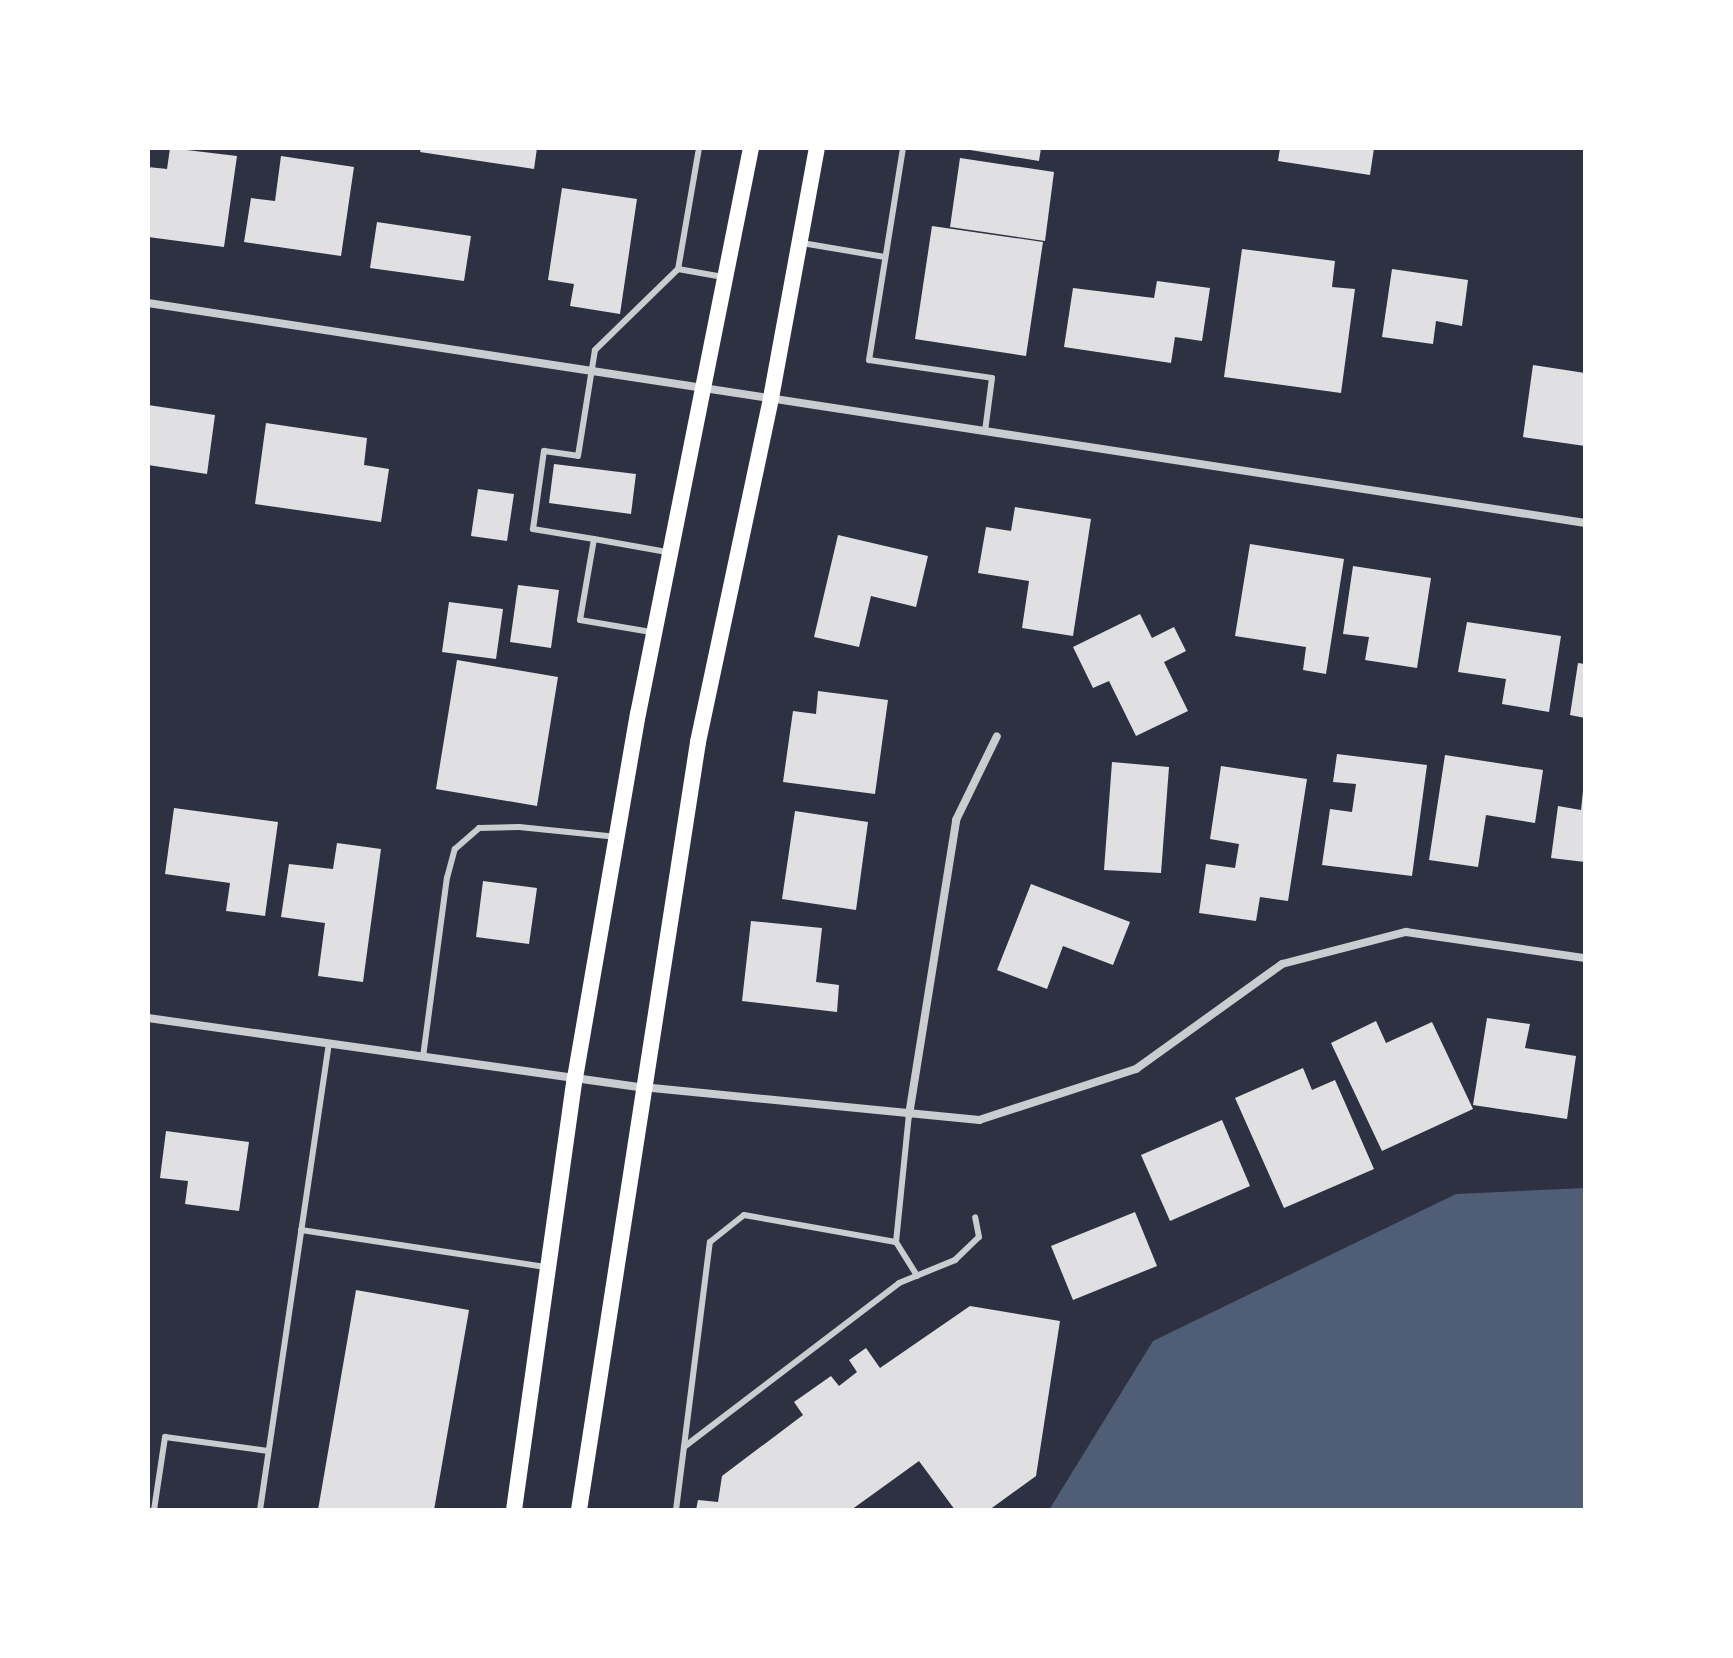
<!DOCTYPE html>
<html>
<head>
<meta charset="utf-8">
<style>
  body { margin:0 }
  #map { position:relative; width:1733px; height:1658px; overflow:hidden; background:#2d3142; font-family:"Times New Roman",serif }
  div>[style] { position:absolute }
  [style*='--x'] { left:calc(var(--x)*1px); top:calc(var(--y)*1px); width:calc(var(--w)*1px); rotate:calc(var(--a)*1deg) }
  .water>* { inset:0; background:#4f5d75 }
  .building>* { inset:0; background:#e0e0e3 }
  .service>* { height:6px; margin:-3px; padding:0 3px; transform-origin:3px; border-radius:3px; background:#caccd0 }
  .minor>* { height:8px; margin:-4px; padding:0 4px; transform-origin:4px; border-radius:4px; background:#caccd0 }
  .secondary>* { height:16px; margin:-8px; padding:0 8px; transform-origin:8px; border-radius:8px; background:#fff }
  span { translate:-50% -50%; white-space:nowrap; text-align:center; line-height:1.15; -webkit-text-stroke:7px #fff; paint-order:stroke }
  .frame { position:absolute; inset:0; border:150px solid #fff; pointer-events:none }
</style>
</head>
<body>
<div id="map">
  <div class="water">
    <div style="clip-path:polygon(1585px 1188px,1585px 1510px,1049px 1510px,1153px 1341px,1456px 1194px)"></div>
  </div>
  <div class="building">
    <div style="clip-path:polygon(170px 148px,237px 156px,224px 247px,148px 237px,148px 167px,167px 169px)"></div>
    <div style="clip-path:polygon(421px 148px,537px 148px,534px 169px,420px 152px)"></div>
    <div style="clip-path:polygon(958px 148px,1041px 148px,1039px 161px)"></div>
    <div style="clip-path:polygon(1280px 148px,1374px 148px,1370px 175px,1278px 161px)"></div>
    <div style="clip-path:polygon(281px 156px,354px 167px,341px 256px,244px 242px,251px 198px,275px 201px)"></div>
    <div style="clip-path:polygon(960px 158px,1054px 172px,1045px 241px,950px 227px)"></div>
    <div style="clip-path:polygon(562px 188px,637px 199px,620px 314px,570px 306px,574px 284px,548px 280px)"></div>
    <div style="clip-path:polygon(377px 222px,471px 236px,464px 281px,370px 268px)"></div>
    <div style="clip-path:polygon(932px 226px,1043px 242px,1026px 356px,915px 339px)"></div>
    <div style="clip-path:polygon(1242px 249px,1335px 261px,1332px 287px,1355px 289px,1341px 393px,1224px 377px)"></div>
    <div style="clip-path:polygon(1392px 269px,1468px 280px,1462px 326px,1436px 321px,1433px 344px,1382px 337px)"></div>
    <div style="clip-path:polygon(1157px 281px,1210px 288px,1202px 341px,1175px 337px,1171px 363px,1064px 347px,1073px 288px,1154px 298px)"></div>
    <div style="clip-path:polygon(1533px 365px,1585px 373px,1585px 446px,1523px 437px)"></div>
    <div style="clip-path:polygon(148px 405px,215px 415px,207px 474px,148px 465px)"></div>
    <div style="clip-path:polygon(266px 423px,367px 438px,364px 465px,389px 469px,381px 522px,255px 504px)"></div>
    <div style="clip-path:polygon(554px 464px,636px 474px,631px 514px,549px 503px)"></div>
    <div style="clip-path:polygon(478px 489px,514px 494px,507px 541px,471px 536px)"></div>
    <div style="clip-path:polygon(1015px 507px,1091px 519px,1073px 636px,1022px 628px,1029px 581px,978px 573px,986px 527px,1011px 531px)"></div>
    <div style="clip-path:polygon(838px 535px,928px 556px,916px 607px,871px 596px,859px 647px,814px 637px)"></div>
    <div style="clip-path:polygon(1250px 544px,1344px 559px,1326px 674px,1303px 670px,1306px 647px,1235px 636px)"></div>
    <div style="clip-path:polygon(1353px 566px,1431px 578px,1417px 668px,1365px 660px,1369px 637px,1343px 634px)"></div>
    <div style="clip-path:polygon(518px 585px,559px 590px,551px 648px,510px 642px)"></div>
    <div style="clip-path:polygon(449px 602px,503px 609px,496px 659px,442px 652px)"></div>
    <div style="clip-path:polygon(1140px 614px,1152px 638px,1174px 627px,1186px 651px,1164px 662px,1188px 711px,1136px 736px,1109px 681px,1093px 688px,1073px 647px)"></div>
    <div style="clip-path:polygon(1467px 622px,1561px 636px,1549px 712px,1502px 704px,1506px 679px,1458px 672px)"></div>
    <div style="clip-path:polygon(457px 660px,558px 677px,537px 806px,436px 789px)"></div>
    <div style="clip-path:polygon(1578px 663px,1585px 664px,1585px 718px,1570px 715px)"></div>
    <div style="clip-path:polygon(818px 691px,888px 700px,875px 794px,783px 782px,793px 711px,816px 714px)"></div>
    <div style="clip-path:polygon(1337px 754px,1427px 765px,1412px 876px,1322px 865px,1330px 809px,1352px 812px,1356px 784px,1333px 782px)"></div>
    <div style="clip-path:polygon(1445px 755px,1543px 770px,1535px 823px,1486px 815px,1478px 867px,1429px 860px)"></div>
    <div style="clip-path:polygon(1112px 762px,1169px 767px,1161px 873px,1104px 870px)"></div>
    <div style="clip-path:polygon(1221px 766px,1307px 779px,1288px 901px,1260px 897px,1256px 921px,1199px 913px,1206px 864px,1235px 868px,1239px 844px,1210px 839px)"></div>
    <div style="clip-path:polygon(1583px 791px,1585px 862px,1551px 858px,1558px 806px,1581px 810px)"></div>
    <div style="clip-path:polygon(174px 808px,278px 822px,265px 916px,226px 911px,230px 883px,165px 874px)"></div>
    <div style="clip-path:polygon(795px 811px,868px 822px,856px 910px,782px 899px)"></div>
    <div style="clip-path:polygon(337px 843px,381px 849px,363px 982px,318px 976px,325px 923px,281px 917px,289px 864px,333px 869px)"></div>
    <div style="clip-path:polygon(483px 881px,537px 888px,529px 944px,476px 937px)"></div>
    <div style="clip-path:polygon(1031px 884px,1130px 922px,1113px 965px,1063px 946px,1047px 989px,997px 970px)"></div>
    <div style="clip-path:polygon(751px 921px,822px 928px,816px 982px,839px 985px,837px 1012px,742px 1001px)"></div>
    <div style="clip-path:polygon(1487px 1018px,1530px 1024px,1525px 1048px,1576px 1056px,1567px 1119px,1473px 1105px)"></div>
    <div style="clip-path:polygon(1376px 1021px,1386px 1043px,1432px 1022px,1473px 1109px,1382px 1151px,1331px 1043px)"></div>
    <div style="clip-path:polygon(1303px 1068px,1312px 1090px,1335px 1080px,1374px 1169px,1284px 1208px,1235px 1098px)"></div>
    <div style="clip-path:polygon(1222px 1120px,1250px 1186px,1170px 1221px,1141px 1155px)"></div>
    <div style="clip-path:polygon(166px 1131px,249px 1142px,239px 1211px,185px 1204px,188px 1181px,160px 1178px)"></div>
    <div style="clip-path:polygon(1135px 1212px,1157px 1266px,1073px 1300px,1051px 1246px)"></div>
    <div style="clip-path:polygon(356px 1290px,469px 1310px,434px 1510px,318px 1510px)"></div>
    <div style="clip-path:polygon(970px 1306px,1060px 1321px,1036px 1476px,989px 1510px,955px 1510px,919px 1461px,851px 1510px,696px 1510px,698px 1500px,718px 1502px,722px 1476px,803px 1415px,794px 1402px,831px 1376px,839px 1386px,857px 1372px,849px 1360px,866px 1348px,880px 1368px)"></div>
  </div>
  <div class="service">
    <div style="--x:699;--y:148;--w:123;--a:99.8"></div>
    <div style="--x:678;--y:269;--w:46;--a:10.1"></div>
    <div style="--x:903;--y:148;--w:215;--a:99.1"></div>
    <div style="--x:869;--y:360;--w:124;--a:8.3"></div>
    <div style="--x:992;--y:378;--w:53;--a:97.5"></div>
    <div style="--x:802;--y:243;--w:84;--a:9.6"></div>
    <div style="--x:594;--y:539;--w:62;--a:-170.7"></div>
    <div style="--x:533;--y:529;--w:79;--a:-82"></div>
    <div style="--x:544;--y:451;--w:34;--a:8"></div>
    <div style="--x:578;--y:456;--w:107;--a:-80.9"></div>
    <div style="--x:595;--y:350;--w:116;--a:-44.3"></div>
    <div style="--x:651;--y:632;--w:72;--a:-170.4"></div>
    <div style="--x:580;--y:620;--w:82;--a:-80.2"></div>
    <div style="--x:594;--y:539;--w:74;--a:10.1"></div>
    <div style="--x:423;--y:1057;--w:181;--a:-82.4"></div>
    <div style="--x:447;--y:878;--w:30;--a:-75"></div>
    <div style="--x:455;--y:849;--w:32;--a:-41"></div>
    <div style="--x:479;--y:828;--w:40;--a:-1.4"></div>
    <div style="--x:519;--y:827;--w:99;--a:5.8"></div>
    <div style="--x:301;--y:1230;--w:247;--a:8.6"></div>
    <div style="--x:896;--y:1242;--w:40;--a:58"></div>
    <div style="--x:684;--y:1447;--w:270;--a:-37.3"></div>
    <div style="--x:899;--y:1283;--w:61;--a:-22.3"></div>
    <div style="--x:955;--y:1260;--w:33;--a:-44"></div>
    <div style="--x:979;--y:1237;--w:20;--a:-101"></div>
    <div style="--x:154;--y:1510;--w:74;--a:-81.4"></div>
    <div style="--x:165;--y:1437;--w:104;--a:7.7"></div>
    <div style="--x:260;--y:1510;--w:472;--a:-81.6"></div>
    <div style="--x:676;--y:1510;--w:270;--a:-82.8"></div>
    <div style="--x:710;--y:1242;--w:43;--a:-38.5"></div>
    <div style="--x:744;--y:1215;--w:154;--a:10.1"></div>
    <div style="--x:896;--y:1242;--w:128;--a:-84.2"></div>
  </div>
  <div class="minor">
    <div style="--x:148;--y:303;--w:1454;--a:8.7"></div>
    <div style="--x:148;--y:1018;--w:499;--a:8"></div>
    <div style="--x:642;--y:1087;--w:339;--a:5.6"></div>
    <div style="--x:979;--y:1120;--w:165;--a:-18"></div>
    <div style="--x:1136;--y:1069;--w:180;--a:-35.7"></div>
    <div style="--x:1282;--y:964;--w:128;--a:-14.5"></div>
    <div style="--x:1406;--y:932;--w:181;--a:8.3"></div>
    <div style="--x:909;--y:1115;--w:299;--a:-80.9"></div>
    <div style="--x:956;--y:820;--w:93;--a:-64"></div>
  </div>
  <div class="secondary">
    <div style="--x:514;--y:1510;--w:436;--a:-82"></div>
    <div style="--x:575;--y:1078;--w:369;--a:-80.2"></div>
    <div style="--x:638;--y:714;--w:577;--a:-78.71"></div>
    <div style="--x:579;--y:1510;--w:777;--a:-81.19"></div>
    <div style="--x:698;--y:742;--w:352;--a:-78"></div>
    <div style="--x:771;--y:398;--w:254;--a:-79.6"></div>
  </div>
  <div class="frame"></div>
</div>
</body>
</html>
